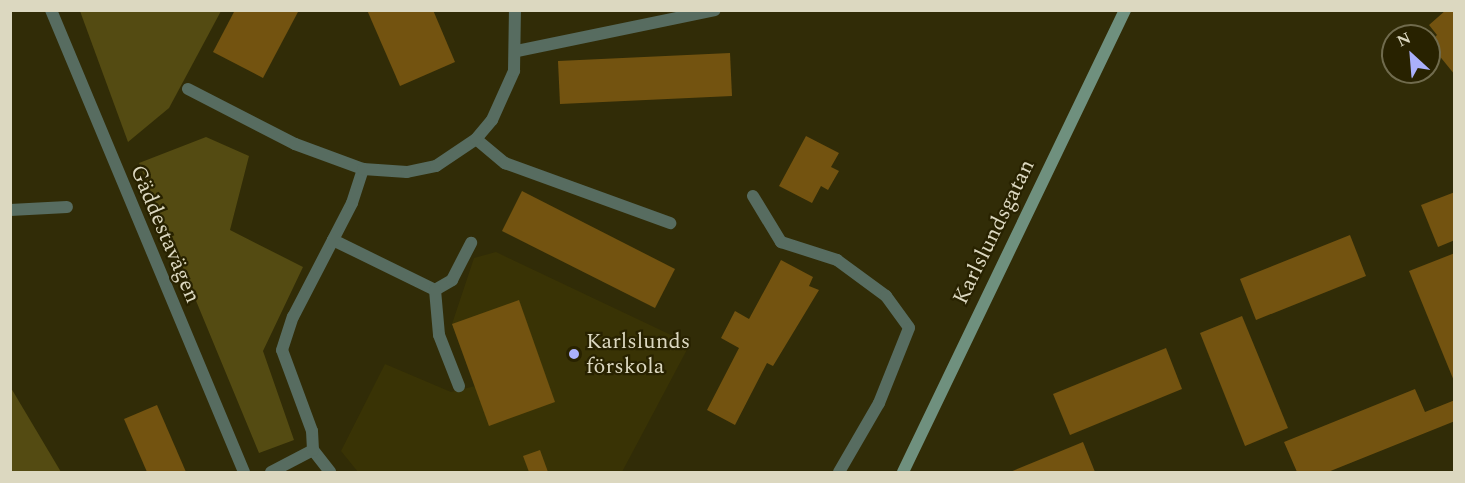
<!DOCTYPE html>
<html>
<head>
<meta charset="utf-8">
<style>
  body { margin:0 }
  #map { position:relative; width:1465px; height:483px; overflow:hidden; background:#312c07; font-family:Spectral,serif }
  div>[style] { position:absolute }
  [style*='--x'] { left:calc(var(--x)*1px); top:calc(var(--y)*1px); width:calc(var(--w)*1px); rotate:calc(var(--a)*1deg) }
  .built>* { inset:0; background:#393305 }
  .green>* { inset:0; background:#544b12 }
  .building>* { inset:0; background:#735310 }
  .service>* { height:12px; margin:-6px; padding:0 6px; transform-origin:6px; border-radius:6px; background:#576c60 }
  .tertiary>* { height:12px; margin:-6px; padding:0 6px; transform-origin:6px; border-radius:6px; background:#576c60 }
  .secondary>* { height:12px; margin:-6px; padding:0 6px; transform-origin:6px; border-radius:6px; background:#6f907e }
  .dots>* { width:16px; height:16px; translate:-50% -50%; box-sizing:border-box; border:3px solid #282200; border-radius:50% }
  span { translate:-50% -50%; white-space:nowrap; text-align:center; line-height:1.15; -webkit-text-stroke:4.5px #282200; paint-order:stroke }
  .street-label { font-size:22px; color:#dcd8c0 }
  .poi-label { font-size:22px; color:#dcd8c0 }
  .left { translate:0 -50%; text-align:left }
  .frame { position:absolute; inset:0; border:12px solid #dcd8c0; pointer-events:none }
  .north { position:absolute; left:1381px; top:24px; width:60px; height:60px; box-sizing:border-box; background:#282200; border:2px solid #706b4d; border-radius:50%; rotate:334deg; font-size:16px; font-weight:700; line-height:24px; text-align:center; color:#dcd8c0 }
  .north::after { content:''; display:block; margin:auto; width:21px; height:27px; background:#aab0fb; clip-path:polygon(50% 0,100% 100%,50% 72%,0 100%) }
</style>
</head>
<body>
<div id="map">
  <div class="built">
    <div style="clip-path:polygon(496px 252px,690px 344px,622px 472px,358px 472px,341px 451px,385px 364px,451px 392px,475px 386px,452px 324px,474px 258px)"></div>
  </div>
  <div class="green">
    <div style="clip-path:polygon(80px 11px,80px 10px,221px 11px,169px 108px,128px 142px)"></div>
    <div style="clip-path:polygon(206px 137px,249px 156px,230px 230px,303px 267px,263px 351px,294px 440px,259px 453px,139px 163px)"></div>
    <div style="clip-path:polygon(11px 388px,61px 472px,11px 472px)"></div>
  </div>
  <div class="building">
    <div style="clip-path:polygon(235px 10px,299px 10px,263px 78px,213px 52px)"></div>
    <div style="clip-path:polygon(367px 10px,433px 10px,455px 62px,400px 86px)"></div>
    <div style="clip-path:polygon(1446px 10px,1455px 10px,1455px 75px,1429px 43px,1437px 35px,1429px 25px)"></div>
    <div style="clip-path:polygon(730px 53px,732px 96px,560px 104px,558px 61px)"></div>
    <div style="clip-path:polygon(806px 136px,839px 153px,831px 167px,839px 171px,828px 190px,821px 186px,812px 203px,779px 186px)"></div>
    <div style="clip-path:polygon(522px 191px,675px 269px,655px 308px,502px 231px)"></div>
    <div style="clip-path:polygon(1455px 192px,1455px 240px,1438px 247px,1421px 205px)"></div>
    <div style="clip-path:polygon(1350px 235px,1366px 276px,1256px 320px,1240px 279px)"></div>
    <div style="clip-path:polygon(1455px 253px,1455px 380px,1454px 381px,1409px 271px)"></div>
    <div style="clip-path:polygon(781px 260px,813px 277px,809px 286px,819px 290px,773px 366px,767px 363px,735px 425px,707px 410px,739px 348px,721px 338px,735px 311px,749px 319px)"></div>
    <div style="clip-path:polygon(519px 300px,555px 402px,489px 426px,452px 324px)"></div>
    <div style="clip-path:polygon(1242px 316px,1288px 428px,1245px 446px,1200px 333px)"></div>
    <div style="clip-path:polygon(1166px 348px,1182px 389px,1070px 435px,1053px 394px)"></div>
    <div style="clip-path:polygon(1415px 389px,1425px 412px,1455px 400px,1455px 421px,1328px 472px,1297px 472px,1284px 442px)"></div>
    <div style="clip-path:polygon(157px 405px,186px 472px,147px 472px,124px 419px)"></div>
    <div style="clip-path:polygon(1083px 442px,1095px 472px,1010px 472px)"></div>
    <div style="clip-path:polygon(540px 450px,548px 472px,529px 472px,523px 456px)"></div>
  </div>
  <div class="service">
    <div style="--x:517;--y:51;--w:202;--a:-11.7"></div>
    <div style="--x:188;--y:89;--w:120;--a:27.2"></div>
    <div style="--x:295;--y:144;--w:72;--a:20.2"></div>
    <div style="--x:476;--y:139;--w:38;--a:40"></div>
    <div style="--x:505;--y:163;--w:176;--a:20"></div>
    <div style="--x:753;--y:196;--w:54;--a:58.7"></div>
    <div style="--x:781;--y:242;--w:59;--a:17.8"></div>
    <div style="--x:837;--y:260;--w:61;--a:36.3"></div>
    <div style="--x:886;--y:296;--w:39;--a:54"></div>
    <div style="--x:909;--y:328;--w:81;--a:111.8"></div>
    <div style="--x:879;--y:403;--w:80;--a:120.1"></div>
    <div style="--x:10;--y:210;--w:57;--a:-3"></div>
    <div style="--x:333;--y:240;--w:114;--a:26.1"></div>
    <div style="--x:435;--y:290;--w:20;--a:-30"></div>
    <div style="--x:452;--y:280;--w:42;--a:-62.8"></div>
    <div style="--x:435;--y:290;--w:45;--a:84.9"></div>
    <div style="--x:439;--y:335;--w:55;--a:68.6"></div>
    <div style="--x:313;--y:450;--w:28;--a:52"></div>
    <div style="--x:271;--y:472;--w:47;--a:-27.6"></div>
    <div style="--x:313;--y:450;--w:19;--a:-93"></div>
    <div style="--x:312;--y:431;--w:86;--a:-110.3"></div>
    <div style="--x:282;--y:350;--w:35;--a:-72"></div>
    <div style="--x:293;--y:317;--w:128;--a:-62.6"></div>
    <div style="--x:352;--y:203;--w:36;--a:-72"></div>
    <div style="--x:363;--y:169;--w:44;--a:3.9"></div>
    <div style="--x:407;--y:172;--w:30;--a:-12"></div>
    <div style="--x:436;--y:166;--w:48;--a:-34"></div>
    <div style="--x:476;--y:139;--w:25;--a:-50"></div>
    <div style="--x:492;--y:120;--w:54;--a:-65.8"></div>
    <div style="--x:514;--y:71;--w:61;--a:-89.1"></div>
  </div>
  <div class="tertiary">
    <div style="--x:51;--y:10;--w:501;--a:67.33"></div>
  </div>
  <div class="secondary">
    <div style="--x:903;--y:472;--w:513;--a:-64.33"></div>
  </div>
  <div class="dots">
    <div style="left:574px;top:354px;background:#aab0fb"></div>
  </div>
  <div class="street-label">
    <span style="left:994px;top:232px;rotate:-64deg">Karlslundsgatan</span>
    <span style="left:165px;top:234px;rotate:67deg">Gäddestavägen</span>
  </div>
  <div class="poi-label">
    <span class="left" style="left:586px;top:354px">Karlslunds<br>förskola</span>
  </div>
  <div class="frame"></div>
  <div class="north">N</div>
</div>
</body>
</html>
